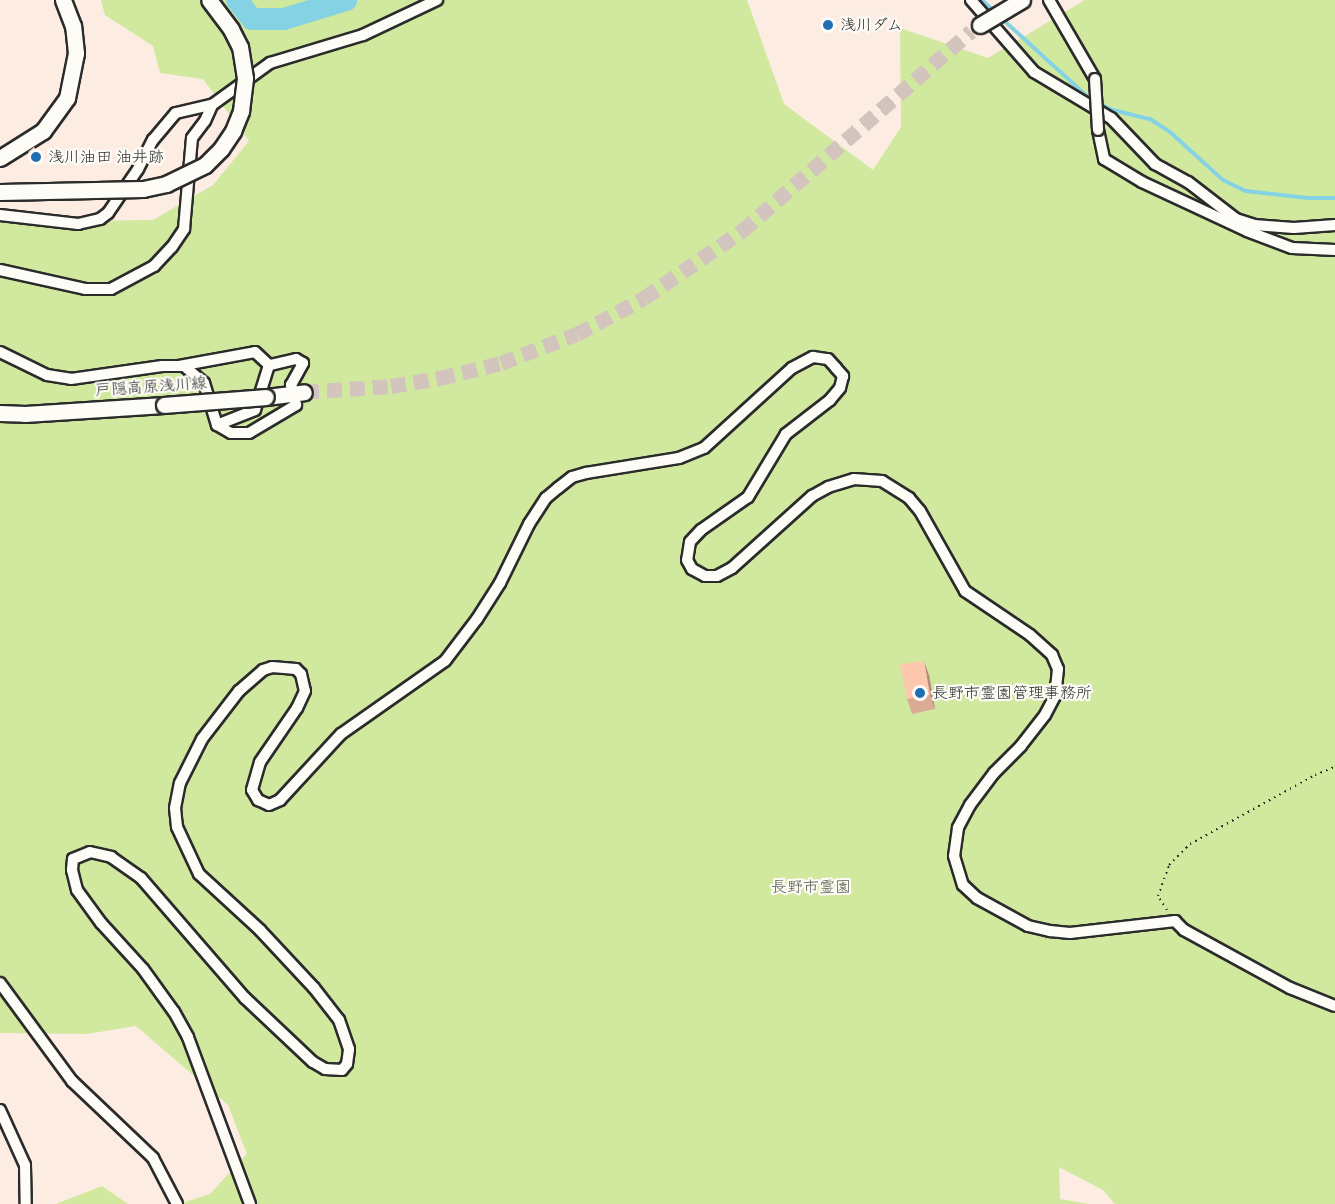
<!DOCTYPE html>
<html>
<head>
<meta charset="utf-8">
<style>
  body { margin:0 }
  #map { position:relative; width:1335px; height:1204px; overflow:hidden; background:#fdece1; font-family:Sriracha,"Klee One",sans-serif }
  div>[style] { position:absolute }
  [style*='--x'] { left:calc(var(--x)*1px); top:calc(var(--y)*1px); width:calc(var(--w)*1px); rotate:calc(var(--a)*1deg) }
  .green>* { inset:0; background:#d0e99f }
  .stream>* { height:4px; margin:-2px; padding:0 2px; transform-origin:2px; border-radius:2px; background:#85d2e4 }
  .river>* { height:22px; margin:-11px; padding:0 11px; transform-origin:11px; border-radius:11px; background:#85d2e4 }
  .secondary-tunnel>* { height:15px; margin-top:-7.5px; transform-origin:0; background:repeating-linear-gradient(90deg,#d3c5bd 0 15px,transparent 0 23px) }
  .path>* { height:2px; margin-top:-1px; transform-origin:0; background:repeating-linear-gradient(90deg,#2b2b2b 0 1.5px,transparent 0 6px) }
  .roads { filter:drop-shadow(2px 0 #2b2b2b) drop-shadow(-2px 0 #2b2b2b) drop-shadow(0 2px #2b2b2b) drop-shadow(0 -2px #2b2b2b) }
  .minor>* { height:10px; margin:-5px; padding:0 5px; transform-origin:5px; border-radius:5px; background:#fdfcf7 }
  .secondary>* { height:15px; margin:-7.5px; padding:0 7.5px; transform-origin:7.5px; border-radius:7.5px; background:#fdfcf7 }
  .bridges { filter:drop-shadow(2px 0 #2b2b2b) drop-shadow(-2px 0 #2b2b2b) drop-shadow(0 2px #2b2b2b) drop-shadow(0 -2px #2b2b2b) }
  .minor-bridge>* { height:10px; margin:-5px; padding:0 5px; transform-origin:5px; border-radius:5px; background:#fdfcf7 }
  .secondary-bridge>* { height:15px; margin:-7.5px; padding:0 7.5px; transform-origin:7.5px; border-radius:7.5px; background:#fdfcf7 }
  .wall>* { inset:0; background:#daac96 }
  .shaded-wall>* { inset:0; background:#b18c7a }
  .building>* { inset:0; background:#fdc8ae }
  .dots>* { width:16px; height:16px; translate:-50% -50%; box-sizing:border-box; border:3px solid #fdfcf7; border-radius:50% }
  span { translate:-50% -50%; white-space:nowrap; text-align:center; line-height:1.15; -webkit-text-stroke:4.5px #fdfcf7; paint-order:stroke }
  .poi-label { font-size:16px; color:#2b2b2b }
  .left { translate:0 -50%; text-align:left }
  .street-label { font-size:16px; color:#2b2b2b }
  .park-label { font-size:16px; color:#545a48 }
</style>
</head>
<body>
<div id="map">
  <div class="green">
    <div style="clip-path:polygon(101px 0,747px 0,784px 104px,873px 170px,901px 127px,900px 28px,988px 58px,1085px 0,1335px 0,1335px 1204px,1115px 1204px,1103px 1190px,1059px 1167px,1060px 1199px,1089px 1204px,179px 1204px,210px 1194px,247px 1154px,228px 1105px,136px 1026px,87px 1034px,0 1033px,0 222px,153px 220px,213px 185px,249px 141px,203px 79px,160px 73px,153px 46px,105px 15px)"></div>
    <div style="clip-path:polygon(102px 1186px,128px 1204px,56px 1204px)"></div>
  </div>
  <div class="stream">
    <div style="--x:982;--y:0;--w:18;--a:43"></div>
    <div style="--x:1000;--y:17;--w:122;--a:42.3"></div>
    <div style="--x:1090;--y:99;--w:25;--a:26"></div>
    <div style="--x:1113;--y:110;--w:38;--a:14"></div>
    <div style="--x:1150;--y:119;--w:24;--a:33"></div>
    <div style="--x:1170;--y:132;--w:72;--a:42.2"></div>
    <div style="--x:1223;--y:180;--w:25;--a:26"></div>
    <div style="--x:1246;--y:191;--w:62;--a:6.4"></div>
    <div style="--x:1308;--y:198;--w:27;--a:0"></div>
  </div>
  <div class="river">
    <div style="--x:237;--y:0;--w:24;--a:52"></div>
    <div style="--x:252;--y:19;--w:32;--a:0"></div>
    <div style="--x:284;--y:19;--w:65;--a:-17"></div>
  </div>
  <div class="secondary-tunnel">
    <div style="--x:304;--y:392;--w:87;--a:-3.9"></div>
    <div style="--x:391;--y:386;--w:50;--a:-9.3"></div>
    <div style="--x:440;--y:378;--w:63;--a:-13.8"></div>
    <div style="--x:501;--y:363;--w:81;--a:-20.9"></div>
    <div style="--x:577;--y:334;--w:76;--a:-28.2"></div>
    <div style="--x:644;--y:298;--w:119;--a:-34.4"></div>
    <div style="--x:742;--y:231;--w:304;--a:-41.1"></div>
  </div>
  <div class="path">
    <div style="--x:1167;--y:910;--w:17;--a:-123"></div>
    <div style="--x:1158;--y:896;--w:33;--a:-70"></div>
    <div style="--x:1169;--y:865;--w:30;--a:-45"></div>
    <div style="--x:1190;--y:844;--w:143;--a:-28.9"></div>
    <div style="--x:1315;--y:775;--w:22;--a:-22"></div>
  </div>
  <div class="roads">
    <div class="minor">
      <div style="--x:971;--y:0;--w:96;--a:48.8"></div>
      <div style="--x:1034;--y:72;--w:90;--a:30.9"></div>
      <div style="--x:1111;--y:118;--w:64;--a:46.3"></div>
      <div style="--x:1155;--y:164;--w:38;--a:29"></div>
      <div style="--x:1188;--y:182;--w:61;--a:37.6"></div>
      <div style="--x:1236;--y:219;--w:19;--a:18"></div>
      <div style="--x:1254;--y:225;--w:40;--a:4.3"></div>
      <div style="--x:1294;--y:228;--w:41;--a:-4.2"></div>
      <div style="--x:1049;--y:0;--w:91;--a:59.8"></div>
      <div style="--x:1098;--y:130;--w:30;--a:78"></div>
      <div style="--x:1104;--y:159;--w:44;--a:31.2"></div>
      <div style="--x:1142;--y:182;--w:116;--a:25"></div>
      <div style="--x:1247;--y:231;--w:48;--a:20.7"></div>
      <div style="--x:1292;--y:248;--w:43;--a:2.7"></div>
      <div style="--x:0;--y:215;--w:79;--a:6.6"></div>
      <div style="--x:78;--y:224;--w:23;--a:-13"></div>
      <div style="--x:100;--y:219;--w:10;--a:-37"></div>
      <div style="--x:108;--y:213;--w:53;--a:-55.7"></div>
      <div style="--x:138;--y:169;--w:33;--a:-63"></div>
      <div style="--x:153;--y:140;--w:35;--a:-50"></div>
      <div style="--x:176;--y:113;--w:37;--a:-13"></div>
      <div style="--x:212;--y:105;--w:72;--a:-35.9"></div>
      <div style="--x:270;--y:63;--w:97;--a:-16.8"></div>
      <div style="--x:363;--y:35;--w:82;--a:-25.3"></div>
      <div style="--x:0;--y:270;--w:87;--a:12.6"></div>
      <div style="--x:85;--y:289;--w:26;--a:0"></div>
      <div style="--x:111;--y:289;--w:49;--a:-28.1"></div>
      <div style="--x:154;--y:266;--w:26;--a:-47"></div>
      <div style="--x:172;--y:247;--w:22;--a:-56"></div>
      <div style="--x:184;--y:229;--w:91;--a:-85"></div>
      <div style="--x:192;--y:138;--w:21;--a:-53"></div>
      <div style="--x:205;--y:121;--w:17;--a:-66"></div>
      <div style="--x:0;--y:352;--w:52;--a:26.1"></div>
      <div style="--x:47;--y:375;--w:24;--a:9"></div>
      <div style="--x:71;--y:379;--w:92;--a:-8.1"></div>
      <div style="--x:162;--y:366;--w:22;--a:0"></div>
      <div style="--x:184;--y:366;--w:26;--a:40"></div>
      <div style="--x:204;--y:383;--w:44;--a:72.8"></div>
      <div style="--x:217;--y:425;--w:16;--a:30"></div>
      <div style="--x:231;--y:433;--w:18;--a:0"></div>
      <div style="--x:249;--y:433;--w:55;--a:-30.8"></div>
      <div style="--x:296;--y:405;--w:21;--a:-104"></div>
      <div style="--x:291;--y:385;--w:25;--a:-61"></div>
      <div style="--x:303;--y:363;--w:8;--a:-150"></div>
      <div style="--x:296;--y:359;--w:28;--a:167"></div>
      <div style="--x:269;--y:365;--w:47;--a:107.3"></div>
      <div style="--x:255;--y:410;--w:41;--a:158.5"></div>
      <div style="--x:179;--y:366;--w:77;--a:-10.4"></div>
      <div style="--x:255;--y:352;--w:19;--a:43"></div>
      <div style="--x:0;--y:983;--w:122;--a:53.7"></div>
      <div style="--x:72;--y:1081;--w:112;--a:43.5"></div>
      <div style="--x:153;--y:1158;--w:52;--a:62.4"></div>
      <div style="--x:0;--y:1110;--w:60;--a:65.6"></div>
      <div style="--x:25;--y:1165;--w:39;--a:89"></div>
      <div style="--x:250;--y:1204;--w:178;--a:-110.4"></div>
      <div style="--x:188;--y:1037;--w:29;--a:-119"></div>
      <div style="--x:174;--y:1012;--w:53;--a:-125.8"></div>
      <div style="--x:143;--y:969;--w:62;--a:-132.4"></div>
      <div style="--x:101;--y:923;--w:41;--a:-126"></div>
      <div style="--x:77;--y:890;--w:21;--a:-104"></div>
      <div style="--x:72;--y:870;--w:11;--a:-85"></div>
      <div style="--x:73;--y:859;--w:18;--a:-22"></div>
      <div style="--x:90;--y:852;--w:22;--a:13"></div>
      <div style="--x:111;--y:857;--w:37;--a:35"></div>
      <div style="--x:141;--y:878;--w:159;--a:49.1"></div>
      <div style="--x:245;--y:998;--w:93;--a:43.3"></div>
      <div style="--x:313;--y:1062;--w:14;--a:30"></div>
      <div style="--x:325;--y:1069;--w:17;--a:3"></div>
      <div style="--x:342;--y:1070;--w:8;--a:-50"></div>
      <div style="--x:347;--y:1064;--w:15;--a:-82"></div>
      <div style="--x:349;--y:1049;--w:31;--a:-109"></div>
      <div style="--x:339;--y:1020;--w:41;--a:-128"></div>
      <div style="--x:314;--y:988;--w:79;--a:-133"></div>
      <div style="--x:260;--y:930;--w:83;--a:-137.4"></div>
      <div style="--x:199;--y:874;--w:52;--a:-115.1"></div>
      <div style="--x:177;--y:827;--w:19;--a:-96"></div>
      <div style="--x:175;--y:808;--w:25;--a:-79"></div>
      <div style="--x:180;--y:783;--w:49;--a:-63.4"></div>
      <div style="--x:202;--y:739;--w:61;--a:-52.4"></div>
      <div style="--x:239;--y:691;--w:32;--a:-41"></div>
      <div style="--x:263;--y:670;--w:9;--a:-18"></div>
      <div style="--x:272;--y:667;--w:24;--a:5"></div>
      <div style="--x:296;--y:669;--w:7;--a:45"></div>
      <div style="--x:301;--y:674;--w:17;--a:77"></div>
      <div style="--x:305;--y:691;--w:19;--a:115"></div>
      <div style="--x:297;--y:708;--w:65;--a:124.4"></div>
      <div style="--x:260;--y:762;--w:29;--a:106"></div>
      <div style="--x:252;--y:790;--w:12;--a:59"></div>
      <div style="--x:258;--y:800;--w:12;--a:24"></div>
      <div style="--x:269;--y:805;--w:12;--a:-24"></div>
      <div style="--x:280;--y:800;--w:90;--a:-47.3"></div>
      <div style="--x:341;--y:734;--w:127;--a:-35.1"></div>
      <div style="--x:445;--y:661;--w:53;--a:-52.7"></div>
      <div style="--x:477;--y:619;--w:43;--a:-57.4"></div>
      <div style="--x:500;--y:583;--w:66;--a:-63.8"></div>
      <div style="--x:529;--y:524;--w:31;--a:-57"></div>
      <div style="--x:546;--y:498;--w:16;--a:-40"></div>
      <div style="--x:558;--y:488;--w:18;--a:-38"></div>
      <div style="--x:572;--y:477;--w:15;--a:-16"></div>
      <div style="--x:586;--y:473;--w:94;--a:-9.2"></div>
      <div style="--x:679;--y:458;--w:27;--a:-22"></div>
      <div style="--x:704;--y:448;--w:119;--a:-42.3"></div>
      <div style="--x:792;--y:368;--w:24;--a:-28"></div>
      <div style="--x:813;--y:357;--w:15;--a:8"></div>
      <div style="--x:828;--y:359;--w:12;--a:48"></div>
      <div style="--x:836;--y:368;--w:11;--a:49"></div>
      <div style="--x:843;--y:376;--w:12;--a:104"></div>
      <div style="--x:840;--y:388;--w:16;--a:130"></div>
      <div style="--x:830;--y:400;--w:56;--a:142.3"></div>
      <div style="--x:786;--y:434;--w:74;--a:121.1"></div>
      <div style="--x:748;--y:497;--w:57;--a:144.9"></div>
      <div style="--x:701;--y:530;--w:16;--a:133"></div>
      <div style="--x:690;--y:542;--w:18;--a:99"></div>
      <div style="--x:687;--y:560;--w:10;--a:61"></div>
      <div style="--x:692;--y:569;--w:15;--a:28"></div>
      <div style="--x:705;--y:576;--w:12;--a:0"></div>
      <div style="--x:717;--y:576;--w:17;--a:-28"></div>
      <div style="--x:732;--y:568;--w:108;--a:-42"></div>
      <div style="--x:812;--y:496;--w:18;--a:-29"></div>
      <div style="--x:828;--y:487;--w:27;--a:-17"></div>
      <div style="--x:854;--y:479;--w:28;--a:4"></div>
      <div style="--x:882;--y:481;--w:32;--a:32"></div>
      <div style="--x:909;--y:498;--w:17;--a:50"></div>
      <div style="--x:920;--y:511;--w:92;--a:60.6"></div>
      <div style="--x:965;--y:591;--w:78;--a:34.1"></div>
      <div style="--x:1030;--y:635;--w:30;--a:42"></div>
      <div style="--x:1052;--y:655;--w:15;--a:67"></div>
      <div style="--x:1058;--y:669;--w:27;--a:96"></div>
      <div style="--x:1055;--y:696;--w:21;--a:118"></div>
      <div style="--x:1045;--y:715;--w:39;--a:128"></div>
      <div style="--x:1021;--y:746;--w:38;--a:135"></div>
      <div style="--x:994;--y:773;--w:40;--a:127"></div>
      <div style="--x:970;--y:805;--w:26;--a:118"></div>
      <div style="--x:958;--y:828;--w:28;--a:98"></div>
      <div style="--x:954;--y:856;--w:30;--a:73"></div>
      <div style="--x:963;--y:885;--w:19;--a:43"></div>
      <div style="--x:977;--y:898;--w:58;--a:28.8"></div>
      <div style="--x:1028;--y:926;--w:23;--a:13"></div>
      <div style="--x:1050;--y:931;--w:20;--a:6"></div>
      <div style="--x:1070;--y:933;--w:106;--a:-6.5"></div>
      <div style="--x:1175;--y:921;--w:13;--a:45"></div>
      <div style="--x:1184;--y:930;--w:121;--a:28.7"></div>
      <div style="--x:1290;--y:988;--w:48;--a:21.8"></div>
    </div>
    <div class="secondary">
      <div style="--x:0;--y:158;--w:51;--a:-32.1"></div>
      <div style="--x:43;--y:131;--w:41;--a:-54"></div>
      <div style="--x:67;--y:98;--w:46;--a:-78.7"></div>
      <div style="--x:76;--y:53;--w:27;--a:-96"></div>
      <div style="--x:73;--y:26;--w:28;--a:-111"></div>
      <div style="--x:266;--y:397;--w:38;--a:-7"></div>
      <div style="--x:0;--y:413;--w:25;--a:2"></div>
      <div style="--x:25;--y:414;--w:139;--a:-3.7"></div>
    </div>
  </div>
  <div class="bridges">
    <div class="minor-bridge">
      <div style="--x:1095;--y:79;--w:51;--a:86.6"></div>
    </div>
    <div class="secondary-bridge">
      <div style="--x:980;--y:25;--w:49;--a:-30.8"></div>
      <div style="--x:0;--y:192;--w:143;--a:-1.2"></div>
      <div style="--x:143;--y:189;--w:24;--a:-12"></div>
      <div style="--x:166;--y:184;--w:43;--a:-26"></div>
      <div style="--x:205;--y:165;--w:23;--a:-45"></div>
      <div style="--x:221;--y:149;--w:22;--a:-56"></div>
      <div style="--x:233;--y:131;--w:22;--a:-68"></div>
      <div style="--x:241;--y:111;--w:33;--a:-83"></div>
      <div style="--x:245;--y:78;--w:31;--a:-99"></div>
      <div style="--x:240;--y:47;--w:20;--a:-117"></div>
      <div style="--x:231;--y:29;--w:36;--a:-127"></div>
      <div style="--x:164;--y:405;--w:102;--a:-4.5"></div>
    </div>
  </div>
  <div class="wall">
    <div style="clip-path:polygon(28px 152px,41px 157px,35px 161px,30px 156px)"></div>
    <div style="clip-path:polygon(929px 675px,935px 709px,912px 714px,907px 699px)"></div>
  </div>
  <div class="shaded-wall">
    <div style="clip-path:polygon(39px 153px,41px 157px,35px 161px,33px 156px)"></div>
    <div style="clip-path:polygon(924px 661px,929px 675px,935px 709px,930px 695px)"></div>
  </div>
  <div class="building">
    <div style="clip-path:polygon(34px 147px,39px 153px,33px 156px,28px 152px)"></div>
    <div style="clip-path:polygon(924px 661px,930px 695px,907px 699px,900px 664px)"></div>
  </div>
  <div class="dots">
    <div style="left:828px;top:25px;background:#1f6fb2"></div>
    <div style="left:36px;top:157px;background:#1f6fb2"></div>
    <div style="left:920px;top:693px;background:#1f6fb2"></div>
  </div>
  <div class="poi-label">
    <span class="left" style="left:840px;top:25px">浅川ダム</span>
    <span class="left" style="left:48px;top:157px">浅川油田 油井跡</span>
    <span class="left" style="left:932px;top:693px">長野市霊園管理事務所</span>
  </div>
  <div class="street-label">
    <span style="left:151px;top:387px;rotate:-4deg">戸隠高原浅川線</span>
  </div>
  <div class="park-label">
    <span style="left:811px;top:887px">長野市霊園</span>
  </div>
</div>
</body>
</html>
